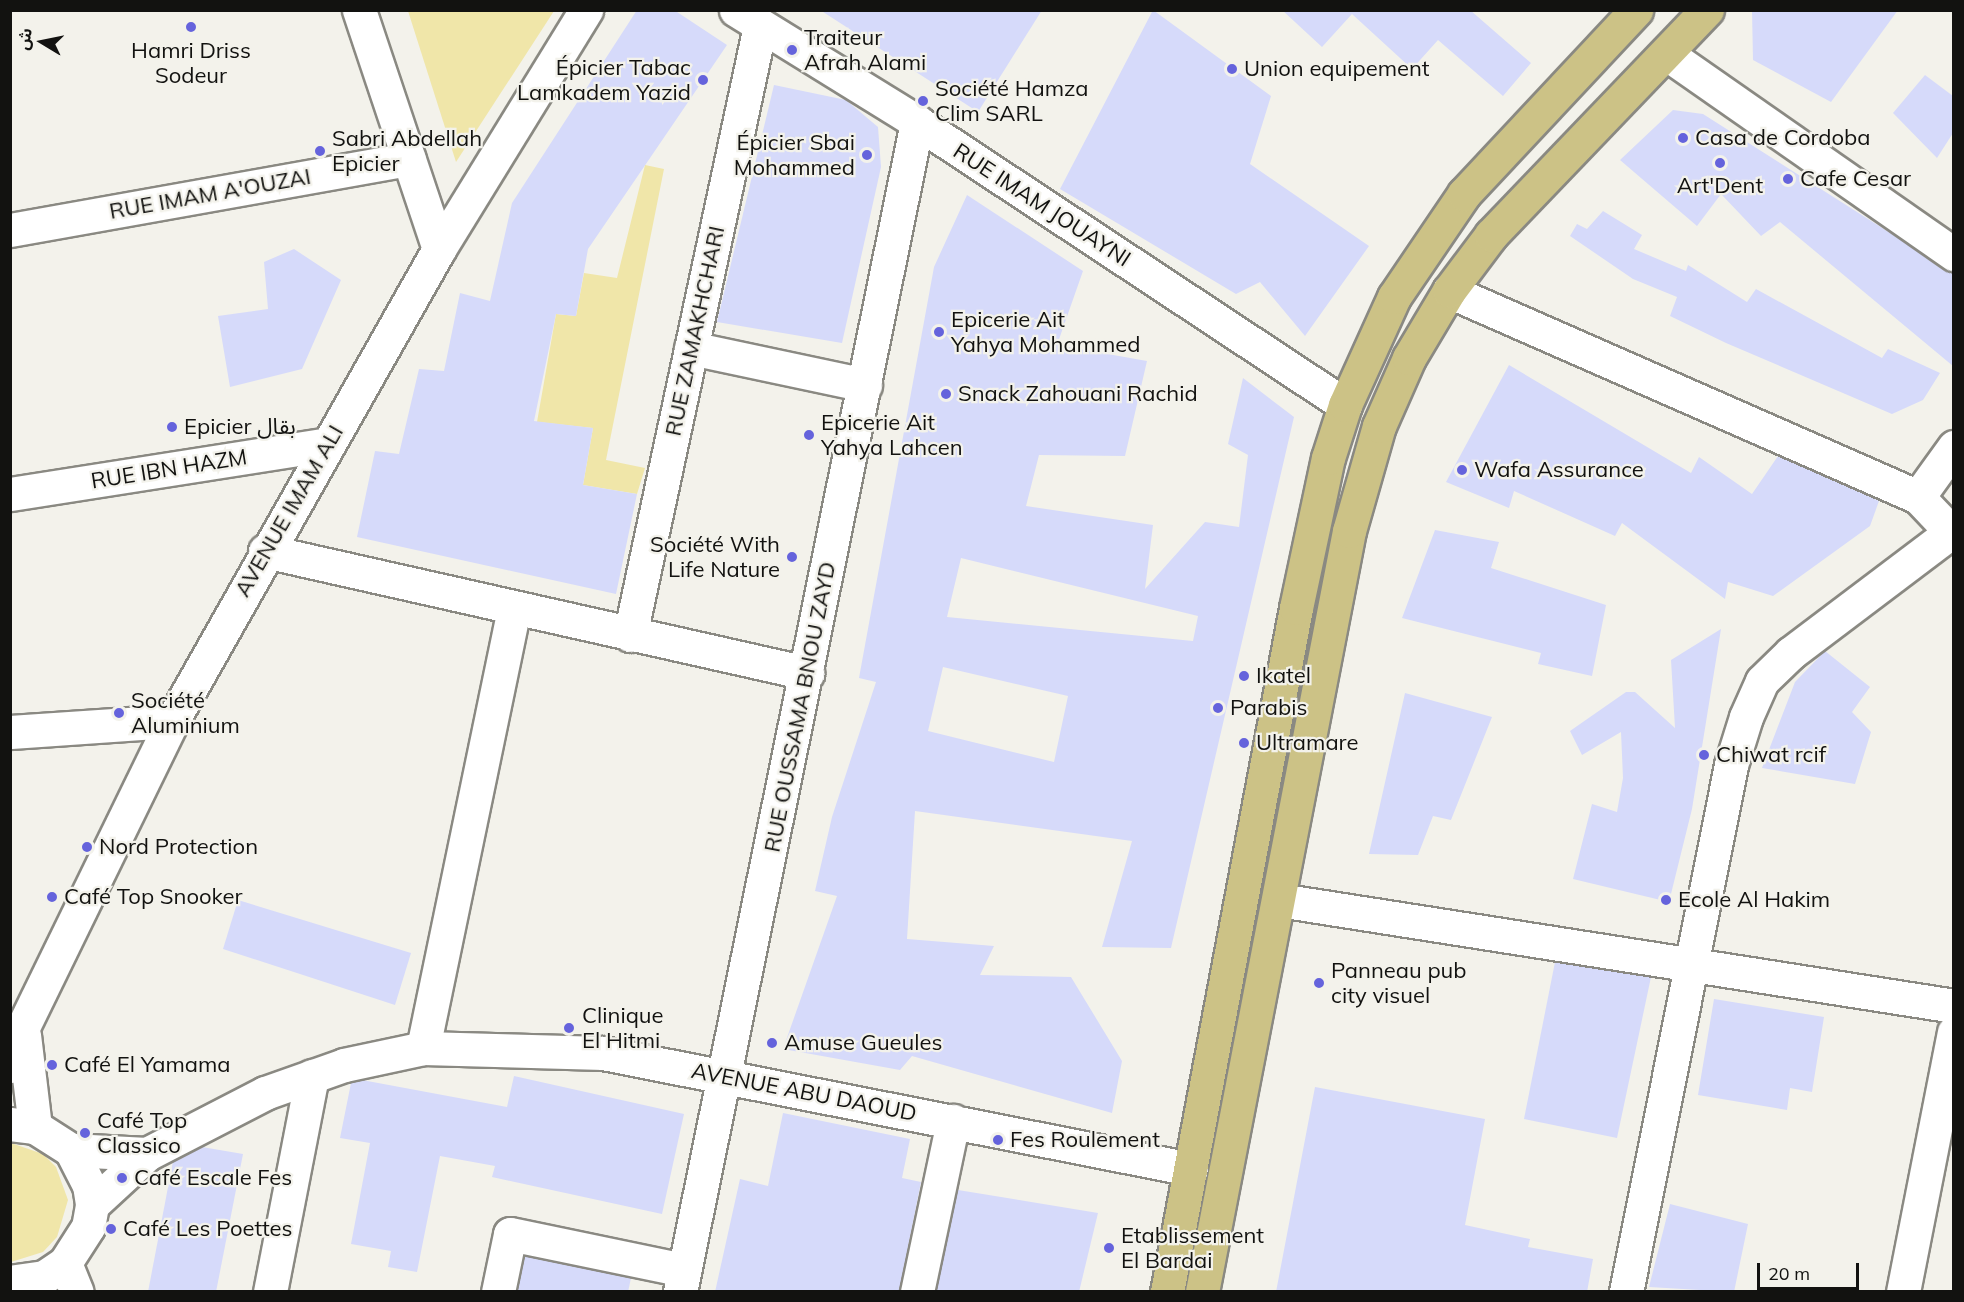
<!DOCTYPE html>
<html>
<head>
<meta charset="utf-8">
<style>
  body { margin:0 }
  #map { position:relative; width:1964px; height:1302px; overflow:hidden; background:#f3f2eb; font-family:Mulish,"Noto Sans Arabic",sans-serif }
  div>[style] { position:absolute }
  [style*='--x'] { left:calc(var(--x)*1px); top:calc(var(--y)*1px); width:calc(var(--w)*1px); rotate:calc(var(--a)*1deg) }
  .green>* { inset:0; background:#f0e6a9 }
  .building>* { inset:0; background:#d6dafa }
  .roads { filter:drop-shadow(2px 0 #8a8982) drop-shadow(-2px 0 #8a8982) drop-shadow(0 2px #8a8982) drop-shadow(0 -2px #8a8982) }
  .minor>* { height:33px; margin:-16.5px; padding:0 16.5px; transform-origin:16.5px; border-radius:16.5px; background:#fff }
  .major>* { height:33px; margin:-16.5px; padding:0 16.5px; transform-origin:16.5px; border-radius:16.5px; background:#ccc286 }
  .dots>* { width:16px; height:16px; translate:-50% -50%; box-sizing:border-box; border:3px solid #f3f2eb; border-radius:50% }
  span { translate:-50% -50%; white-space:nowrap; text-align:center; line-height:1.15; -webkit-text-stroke:4.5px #f3f2eb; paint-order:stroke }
  .poi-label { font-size:22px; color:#121210 }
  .left { translate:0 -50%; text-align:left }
  .right { translate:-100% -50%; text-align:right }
  .street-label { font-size:22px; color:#121210 }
  .frame { position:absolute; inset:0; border:12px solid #121210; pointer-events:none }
  .north { position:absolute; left:12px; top:12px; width:60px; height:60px; -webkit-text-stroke:4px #f3f2eb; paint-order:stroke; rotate:280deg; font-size:16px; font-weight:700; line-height:24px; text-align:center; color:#121210 }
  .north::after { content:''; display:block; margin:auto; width:21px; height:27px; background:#121210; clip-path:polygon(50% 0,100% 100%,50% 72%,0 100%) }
  .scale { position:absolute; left:1757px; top:1263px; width:102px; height:27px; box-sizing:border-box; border:3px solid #121210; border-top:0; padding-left:8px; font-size:18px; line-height:21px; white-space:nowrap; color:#121210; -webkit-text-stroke:4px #f3f2eb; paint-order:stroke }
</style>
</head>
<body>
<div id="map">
  <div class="green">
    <div style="clip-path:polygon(408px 11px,554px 11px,456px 162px)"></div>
    <div style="clip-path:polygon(645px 165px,664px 169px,606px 460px,645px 468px,637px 494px,583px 485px,593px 428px,537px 422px,556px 314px,576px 316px,584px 273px,617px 278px)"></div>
    <div style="clip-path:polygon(11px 1143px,43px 1154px,56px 1167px,68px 1200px,57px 1237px,43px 1252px,11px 1262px)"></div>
  </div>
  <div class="building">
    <div style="clip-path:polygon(637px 10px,674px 10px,727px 45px,588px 249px,576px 316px,556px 314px,534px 421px,593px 428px,583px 485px,637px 494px,616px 594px,357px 537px,375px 451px,399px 454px,419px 369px,444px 371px,460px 293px,490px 301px,512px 203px)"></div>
    <div style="clip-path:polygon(820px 10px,1042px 10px,978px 112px)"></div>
    <div style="clip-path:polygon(1153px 10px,1271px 96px,1250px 164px,1369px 246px,1305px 336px,1260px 282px,1236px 294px,1060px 189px)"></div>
    <div style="clip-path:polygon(1282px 10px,1470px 10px,1531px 63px,1503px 96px,1438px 40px,1412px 69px,1352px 14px,1322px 47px)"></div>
    <div style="clip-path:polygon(1752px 10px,1898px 10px,1831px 102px,1753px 60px)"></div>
    <div style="clip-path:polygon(1925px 75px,1953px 96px,1953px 133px,1937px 158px,1893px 113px)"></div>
    <div style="clip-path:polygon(774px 85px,846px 100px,878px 127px,881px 167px,842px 343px,717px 322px)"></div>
    <div style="clip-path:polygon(1673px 110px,1703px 114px,1953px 273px,1953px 366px,1780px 222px,1761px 236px,1721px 194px,1697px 226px,1620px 160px)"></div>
    <div style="clip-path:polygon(evenodd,967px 195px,1083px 271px,1057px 345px,1147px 361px,1125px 456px,1039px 455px,1026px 506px,1153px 525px,1145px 589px,1205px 522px,1239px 527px,1248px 455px,1228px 444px,1243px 378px,1294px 417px,1171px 948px,1102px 947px,1132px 841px,915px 811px,907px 939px,994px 946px,980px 975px,1071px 977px,1122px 1061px,1112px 1113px,912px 1056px,900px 1070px,783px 1049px,837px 896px,815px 891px,832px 817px,876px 682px,859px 678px,934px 267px,967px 195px,961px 558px,1198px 616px,1193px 641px,947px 617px,961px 558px,967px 195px,943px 667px,1068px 696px,1054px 762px,928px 731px,943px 667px)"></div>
    <div style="clip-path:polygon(1603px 211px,1642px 235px,1634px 249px,1686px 271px,1688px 265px,1747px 302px,1756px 289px,1882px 358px,1888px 349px,1940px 373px,1923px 400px,1892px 414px,1726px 343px,1670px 316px,1677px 297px,1633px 279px,1570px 236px,1577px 224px,1587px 229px)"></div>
    <div style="clip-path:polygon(294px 249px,341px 280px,302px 369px,230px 387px,218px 316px,268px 309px,264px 262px)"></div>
    <div style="clip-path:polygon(1509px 365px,1691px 473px,1699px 457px,1752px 494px,1778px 456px,1879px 501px,1870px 526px,1773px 596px,1728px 582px,1725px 599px,1622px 523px,1615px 536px,1514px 491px,1509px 508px,1446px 482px)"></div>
    <div style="clip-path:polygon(1435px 530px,1499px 542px,1491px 568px,1606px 605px,1592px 676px,1538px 664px,1541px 653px,1402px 618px)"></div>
    <div style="clip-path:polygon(1721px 629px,1692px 809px,1669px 902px,1573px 879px,1592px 804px,1617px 812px,1623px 778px,1621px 732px,1582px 755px,1570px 731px,1626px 692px,1635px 692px,1675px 728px,1671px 660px)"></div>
    <div style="clip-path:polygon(1825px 651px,1870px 687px,1852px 712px,1871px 732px,1855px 784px,1762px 768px,1795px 682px)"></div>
    <div style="clip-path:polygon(1405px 693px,1492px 717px,1451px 820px,1433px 816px,1418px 855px,1369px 854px)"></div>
    <div style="clip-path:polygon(238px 900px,411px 953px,395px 1005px,223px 949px)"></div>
    <div style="clip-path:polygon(1555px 962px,1651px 977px,1617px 1138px,1524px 1119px)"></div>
    <div style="clip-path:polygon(1714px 999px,1824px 1017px,1812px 1092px,1790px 1088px,1787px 1110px,1698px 1095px)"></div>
    <div style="clip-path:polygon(514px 1076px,684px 1114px,662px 1214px,492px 1177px,495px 1166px,440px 1156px,417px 1272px,388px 1267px,391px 1251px,351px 1244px,370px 1143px,340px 1138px,351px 1083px,362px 1080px,507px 1107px)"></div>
    <div style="clip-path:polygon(1315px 1087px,1485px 1119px,1465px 1225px,1530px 1239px,1528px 1247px,1593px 1259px,1587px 1292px,1276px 1292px)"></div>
    <div style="clip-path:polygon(783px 1113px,910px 1139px,902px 1178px,921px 1182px,899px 1292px,715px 1292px,740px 1179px,768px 1186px)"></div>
    <div style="clip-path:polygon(202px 1147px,243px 1154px,216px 1292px,148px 1292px,173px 1161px)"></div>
    <div style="clip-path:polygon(958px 1190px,1098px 1213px,1079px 1292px,936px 1292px)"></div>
    <div style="clip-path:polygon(1670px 1204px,1748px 1224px,1734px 1292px,1649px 1287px)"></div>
    <div style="clip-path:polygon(525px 1256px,631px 1278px,628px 1292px,517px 1292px)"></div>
  </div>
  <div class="roads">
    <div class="minor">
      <div style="--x:359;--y:10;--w:252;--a:71.5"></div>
      <div style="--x:736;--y:10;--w:213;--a:31.7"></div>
      <div style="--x:917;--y:122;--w:513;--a:33.47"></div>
      <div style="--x:1667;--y:54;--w:350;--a:34.9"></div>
      <div style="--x:10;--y:230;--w:405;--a:-10.1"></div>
      <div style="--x:1449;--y:291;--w:512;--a:23.71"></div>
      <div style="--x:1918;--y:497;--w:52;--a:46.5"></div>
      <div style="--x:691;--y:348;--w:178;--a:12"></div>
      <div style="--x:10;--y:494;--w:322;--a:-8.9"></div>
      <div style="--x:1918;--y:497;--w:62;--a:-54.2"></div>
      <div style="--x:265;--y:551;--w:556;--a:12.69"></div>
      <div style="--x:630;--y:635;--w:623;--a:-77.95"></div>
      <div style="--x:10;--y:732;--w:162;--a:-3.9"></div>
      <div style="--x:1279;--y:900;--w:683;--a:8.92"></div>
      <div style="--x:24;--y:1035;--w:93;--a:83.2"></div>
      <div style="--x:423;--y:1048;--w:448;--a:-78.3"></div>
      <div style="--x:10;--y:1066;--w:41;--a:-71.6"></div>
      <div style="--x:23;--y:1027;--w:340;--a:-64"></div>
      <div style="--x:172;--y:721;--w:542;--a:-60.5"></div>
      <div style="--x:439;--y:249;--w:281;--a:-58.4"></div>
      <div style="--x:10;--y:1124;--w:25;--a:7"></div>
      <div style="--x:35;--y:1127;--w:43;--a:32.6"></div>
      <div style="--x:71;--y:1150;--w:39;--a:63"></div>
      <div style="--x:89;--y:1185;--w:20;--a:81"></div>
      <div style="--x:92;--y:1205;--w:22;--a:100"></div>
      <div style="--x:88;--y:1227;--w:43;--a:122.6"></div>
      <div style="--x:65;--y:1263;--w:25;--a:146"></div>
      <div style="--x:44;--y:1277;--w:34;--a:172"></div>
      <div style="--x:71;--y:1150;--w:76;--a:3"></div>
      <div style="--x:92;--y:1205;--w:75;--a:-42.8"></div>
      <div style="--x:147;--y:1154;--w:133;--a:-27.3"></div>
      <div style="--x:265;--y:1093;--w:84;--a:-19.5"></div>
      <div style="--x:344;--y:1065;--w:81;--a:-12.1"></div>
      <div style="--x:423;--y:1048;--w:180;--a:1.6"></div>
      <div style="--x:603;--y:1053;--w:599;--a:11.16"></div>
      <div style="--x:65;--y:1263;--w:31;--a:68"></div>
      <div style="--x:270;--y:1292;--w:220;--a:-79"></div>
      <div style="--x:498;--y:1292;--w:59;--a:-78.3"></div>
      <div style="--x:510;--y:1234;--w:178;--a:11.7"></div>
      <div style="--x:680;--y:1292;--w:1194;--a:-78.55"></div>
      <div style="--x:917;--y:1292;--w:175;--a:-78.1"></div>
      <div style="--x:1626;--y:1292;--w:537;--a:-78.73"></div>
      <div style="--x:1731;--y:765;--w:50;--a:-72.6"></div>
      <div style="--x:1746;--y:717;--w:39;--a:-66"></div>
      <div style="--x:1762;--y:681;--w:40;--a:-44"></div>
      <div style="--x:1791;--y:653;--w:201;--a:-37.1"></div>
      <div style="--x:1903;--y:1292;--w:265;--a:-78.9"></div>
    </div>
    <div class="major">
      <div style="--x:1167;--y:1292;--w:696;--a:-79.32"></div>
      <div style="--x:1296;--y:608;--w:153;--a:-78"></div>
      <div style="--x:1328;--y:458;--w:56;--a:-72.2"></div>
      <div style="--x:1345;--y:405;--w:119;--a:-65.6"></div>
      <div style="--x:1394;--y:297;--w:125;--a:-55.8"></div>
      <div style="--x:1464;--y:194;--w:252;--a:-46.9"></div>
      <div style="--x:1202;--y:1292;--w:775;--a:-79.07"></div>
      <div style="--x:1349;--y:531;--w:109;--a:-74.1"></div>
      <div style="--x:1379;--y:426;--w:74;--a:-66.2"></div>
      <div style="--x:1409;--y:358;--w:78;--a:-59.2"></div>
      <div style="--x:1449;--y:291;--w:70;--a:-53.1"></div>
      <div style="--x:1491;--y:235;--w:312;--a:-46.2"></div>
    </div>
  </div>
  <div class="dots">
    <div style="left:191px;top:27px;background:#6563dc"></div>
    <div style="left:792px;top:50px;background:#6563dc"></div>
    <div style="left:1232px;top:69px;background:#6563dc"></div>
    <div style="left:703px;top:80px;background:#6563dc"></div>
    <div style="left:923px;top:101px;background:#6563dc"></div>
    <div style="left:1683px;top:138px;background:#6563dc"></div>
    <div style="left:320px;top:151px;background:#6563dc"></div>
    <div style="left:867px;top:155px;background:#6563dc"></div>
    <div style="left:1720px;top:163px;background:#6563dc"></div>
    <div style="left:1788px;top:179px;background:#6563dc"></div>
    <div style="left:939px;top:332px;background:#6563dc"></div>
    <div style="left:946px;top:394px;background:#6563dc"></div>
    <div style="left:172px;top:427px;background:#6563dc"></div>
    <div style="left:809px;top:435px;background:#6563dc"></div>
    <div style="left:1462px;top:470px;background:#6563dc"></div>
    <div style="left:792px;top:557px;background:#6563dc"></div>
    <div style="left:1244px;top:676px;background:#6563dc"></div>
    <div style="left:1218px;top:708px;background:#6563dc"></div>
    <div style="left:119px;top:713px;background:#6563dc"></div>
    <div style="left:1244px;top:743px;background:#6563dc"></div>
    <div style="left:1704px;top:755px;background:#6563dc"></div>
    <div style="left:87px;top:847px;background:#6563dc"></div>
    <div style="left:52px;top:897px;background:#6563dc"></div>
    <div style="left:1666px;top:900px;background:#6563dc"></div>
    <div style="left:1319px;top:983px;background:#6563dc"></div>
    <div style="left:569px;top:1028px;background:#6563dc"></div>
    <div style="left:772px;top:1043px;background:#6563dc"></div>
    <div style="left:52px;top:1065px;background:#6563dc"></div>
    <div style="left:85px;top:1133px;background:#6563dc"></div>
    <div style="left:998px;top:1140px;background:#6563dc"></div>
    <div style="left:122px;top:1178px;background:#6563dc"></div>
    <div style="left:111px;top:1229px;background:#6563dc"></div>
    <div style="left:1109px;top:1248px;background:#6563dc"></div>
  </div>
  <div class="poi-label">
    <span class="left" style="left:804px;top:50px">Traiteur<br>Afrah Alami</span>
    <span style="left:191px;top:63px">Hamri Driss<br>Sodeur</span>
    <span class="right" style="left:691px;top:80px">Épicier Tabac<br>Lamkadem Yazid</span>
    <span class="left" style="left:1244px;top:69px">Union equipement</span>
    <span class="left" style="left:935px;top:101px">Société Hamza<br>Clim SARL</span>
    <span class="left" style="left:332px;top:151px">Sabri Abdellah<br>Epicier</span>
    <span class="left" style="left:1695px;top:138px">Casa de Cordoba</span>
    <span class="right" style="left:855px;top:155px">Épicier Sbai<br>Mohammed</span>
    <span class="left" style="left:1800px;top:179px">Cafe Cesar</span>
    <span style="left:1720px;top:186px">Art'Dent</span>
    <span class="left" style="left:951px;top:332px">Epicerie Ait<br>Yahya Mohammed</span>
    <span class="left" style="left:958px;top:394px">Snack Zahouani Rachid</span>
    <span class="left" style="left:821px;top:435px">Epicerie Ait<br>Yahya Lahcen</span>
    <span class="left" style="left:184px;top:427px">Epicier بقال</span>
    <span class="left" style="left:1474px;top:470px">Wafa Assurance</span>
    <span class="right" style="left:780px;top:557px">Société With<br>Life Nature</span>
    <span class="left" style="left:1256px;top:676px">Ikatel</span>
    <span class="left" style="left:131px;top:713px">Société<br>Aluminium</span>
    <span class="left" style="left:1230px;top:708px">Parabis</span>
    <span class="left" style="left:1256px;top:743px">Ultramare</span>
    <span class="left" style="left:1716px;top:755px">Chiwat rcif</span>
    <span class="left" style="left:99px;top:847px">Nord Protection</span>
    <span class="left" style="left:64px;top:897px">Café Top Snooker</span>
    <span class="left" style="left:1678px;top:900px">Ecole Al Hakim</span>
    <span class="left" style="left:1331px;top:983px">Panneau pub<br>city visuel</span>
    <span class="left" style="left:582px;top:1028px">Clinique<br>El Hitmi</span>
    <span class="left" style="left:784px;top:1043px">Amuse Gueules</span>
    <span class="left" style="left:64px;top:1065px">Café El Yamama</span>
    <span class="left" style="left:97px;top:1133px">Café Top<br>Classico</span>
    <span class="left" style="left:1010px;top:1140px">Fes Roulement</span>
    <span class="left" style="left:134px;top:1178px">Café Escale Fes</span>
    <span class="left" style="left:123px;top:1229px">Café Les Poettes</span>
    <span class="left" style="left:1121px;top:1248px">Etablissement<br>El Bardai</span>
  </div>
  <div class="street-label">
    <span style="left:210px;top:194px;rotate:-10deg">RUE IMAM A'OUZAI</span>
    <span style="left:1042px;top:205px;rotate:33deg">RUE IMAM JOUAYNI</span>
    <span style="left:695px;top:331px;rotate:-78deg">RUE ZAMAKHCHARI</span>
    <span style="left:169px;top:469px;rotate:-9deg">RUE IBN HAZM</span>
    <span style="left:289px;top:511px;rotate:-60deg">AVENUE IMAM ALI</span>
    <span style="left:800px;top:707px;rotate:-79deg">RUE OUSSAMA BNOU ZAYD</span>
    <span style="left:804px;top:1092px;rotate:11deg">AVENUE ABU DAOUD</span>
  </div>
  <div class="frame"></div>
  <div class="north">ش</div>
  <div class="scale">20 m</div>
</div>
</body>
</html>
